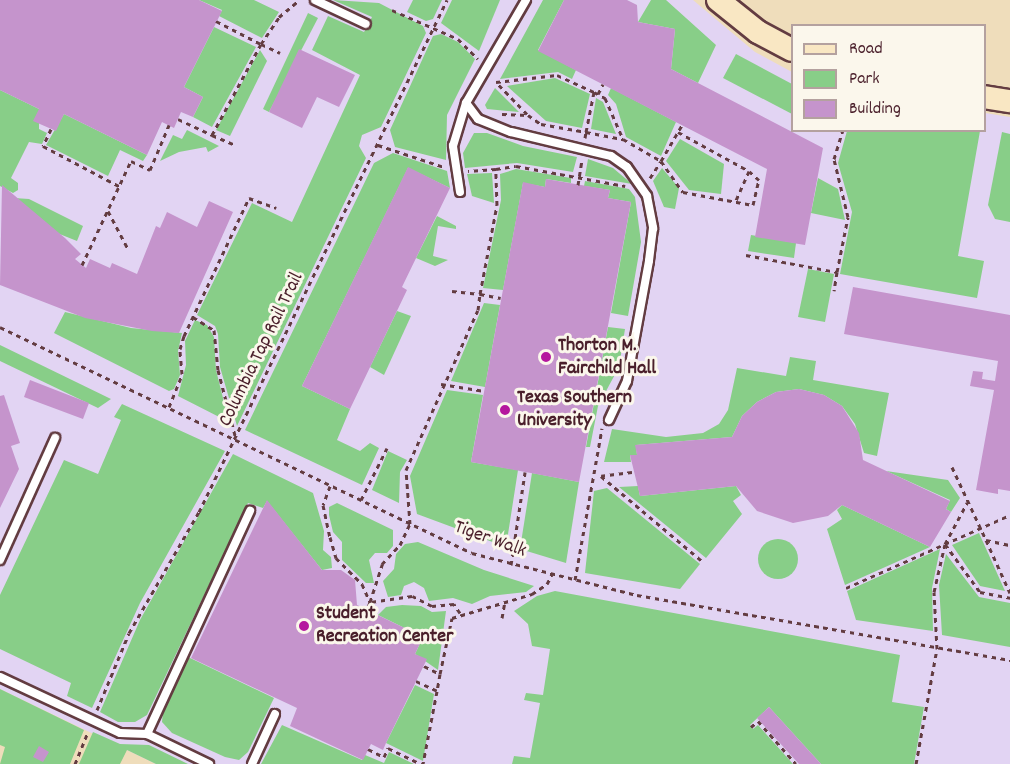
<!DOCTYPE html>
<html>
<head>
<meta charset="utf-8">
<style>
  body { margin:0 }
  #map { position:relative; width:1010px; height:764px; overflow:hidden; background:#efddbb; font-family:Dekko,sans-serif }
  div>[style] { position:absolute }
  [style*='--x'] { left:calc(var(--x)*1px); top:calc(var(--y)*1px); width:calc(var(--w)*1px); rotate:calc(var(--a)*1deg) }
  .built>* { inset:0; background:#e2d4f3 }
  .green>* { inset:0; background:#88ce88 }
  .round { border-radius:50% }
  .building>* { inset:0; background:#c594cc }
  .path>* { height:3px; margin-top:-1.5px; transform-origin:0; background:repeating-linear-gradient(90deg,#633c41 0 4.5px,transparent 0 9px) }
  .roads { filter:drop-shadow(2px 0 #633c41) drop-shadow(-2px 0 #633c41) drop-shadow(0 2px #633c41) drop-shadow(0 -2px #633c41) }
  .lane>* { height:8px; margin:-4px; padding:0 4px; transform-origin:4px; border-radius:4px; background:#fff }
  .secondary>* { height:22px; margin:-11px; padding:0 11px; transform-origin:11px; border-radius:11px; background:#f9e7c3 }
  .dots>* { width:16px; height:16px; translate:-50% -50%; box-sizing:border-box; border:3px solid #fbf7ec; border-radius:50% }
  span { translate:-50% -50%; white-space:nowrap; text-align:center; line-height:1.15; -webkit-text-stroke:6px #fbf7ec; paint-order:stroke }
  .poi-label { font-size:20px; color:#4a1f2b; font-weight:700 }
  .left { translate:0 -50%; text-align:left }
  .street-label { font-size:20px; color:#4a1f2b }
  .legend { position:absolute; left:791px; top:24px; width:195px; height:108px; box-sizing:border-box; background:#fbf7ec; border:2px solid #b4a19f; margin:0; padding:8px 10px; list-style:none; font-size:18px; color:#4a1f2b }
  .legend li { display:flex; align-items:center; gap:12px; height:30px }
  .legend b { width:30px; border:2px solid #b4a19f }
</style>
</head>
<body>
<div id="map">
  <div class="built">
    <div style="clip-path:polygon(0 0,693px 0,755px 52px,792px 72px,792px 130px,984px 130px,985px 113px,1010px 117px,1010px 764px,156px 764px,0 689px)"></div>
  </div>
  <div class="green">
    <div style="clip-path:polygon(199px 0,254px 0,279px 12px,262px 38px,219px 16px,222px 10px)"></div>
    <div style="clip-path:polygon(333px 0,379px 3px,423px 26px,426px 33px,381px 127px,362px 135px,359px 146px,366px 158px,237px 426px,220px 367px,218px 334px,215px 326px,197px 315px,252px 203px,292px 222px,360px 75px,312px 50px,328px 16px,364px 32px,372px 17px)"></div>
    <div style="clip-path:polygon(413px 0,442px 0,433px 19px,426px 21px,407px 12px)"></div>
    <div style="clip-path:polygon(452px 0,500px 0,479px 51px,441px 23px)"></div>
    <div style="clip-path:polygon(543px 0,564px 0,538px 50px,576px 70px,572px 79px,558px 72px,500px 79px)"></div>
    <div style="clip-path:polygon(651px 0,666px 0,716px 45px,698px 83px,671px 69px,675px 29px,638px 22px)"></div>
    <div style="clip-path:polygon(308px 13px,318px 18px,269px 112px,263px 109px)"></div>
    <div style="clip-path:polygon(214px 27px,256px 47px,212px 127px,193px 117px,203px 97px,184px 87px)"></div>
    <div style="clip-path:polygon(441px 34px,458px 42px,475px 59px,447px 115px,446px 160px,395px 147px,390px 130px,433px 36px)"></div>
    <div style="clip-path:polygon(260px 50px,267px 61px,230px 136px,216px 130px)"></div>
    <div style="clip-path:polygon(736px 54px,792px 84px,792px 114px,723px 78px)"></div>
    <div style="clip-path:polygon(555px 78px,590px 94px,582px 128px,546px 121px,507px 86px)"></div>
    <div style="clip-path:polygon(495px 88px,519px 112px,487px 109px,485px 105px)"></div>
    <div style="clip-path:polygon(611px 88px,676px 122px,661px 156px,626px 137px,616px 104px,608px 95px)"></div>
    <div style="clip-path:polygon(0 90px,39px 109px,39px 129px,47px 133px,42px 144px,29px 142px,11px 178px,18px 183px,18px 190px,13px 193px,0 186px)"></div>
    <div style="clip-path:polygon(596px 98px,603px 102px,616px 134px,591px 129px)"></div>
    <div style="clip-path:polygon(64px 114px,147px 155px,143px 161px,120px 150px,108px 176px,46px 145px)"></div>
    <div style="clip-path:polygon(187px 130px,219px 146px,208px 152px,206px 147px,179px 152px,160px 161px,173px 135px,182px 139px)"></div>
    <div style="clip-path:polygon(847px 131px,980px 131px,958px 256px,984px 261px,977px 298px,840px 274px,852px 212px,838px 163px)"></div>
    <div style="clip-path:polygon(1002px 132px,1010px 134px,1010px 222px,995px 219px,988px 205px)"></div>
    <div style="clip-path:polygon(474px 133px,487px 133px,523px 146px,577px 157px,573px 172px,517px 163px,465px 168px,463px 153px)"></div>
    <div style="clip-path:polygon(680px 139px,724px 164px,721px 194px,689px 190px,666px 161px)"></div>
    <div style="clip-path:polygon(393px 153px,447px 171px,450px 188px,408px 168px,302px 386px,350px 409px,337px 440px,360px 451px,370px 443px,379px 448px,362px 485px,245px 430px,374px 163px)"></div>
    <div style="clip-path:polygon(588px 159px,613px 168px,632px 184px,585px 176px)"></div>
    <div style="clip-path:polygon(662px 168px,679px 188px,675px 209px,664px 207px,653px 181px)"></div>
    <div style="clip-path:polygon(516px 169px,571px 178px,571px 183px,546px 179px,545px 187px,523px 183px,503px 290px,483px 288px,501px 200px,500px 174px)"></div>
    <div style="clip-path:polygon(492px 173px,494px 203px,472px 196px,467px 174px)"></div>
    <div style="clip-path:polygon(818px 178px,838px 189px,845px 220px,811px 213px)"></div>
    <div style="clip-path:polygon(585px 181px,629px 189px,635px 197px,641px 242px,628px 316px,611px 313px,631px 202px,608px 198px,610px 190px,584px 186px)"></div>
    <div style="clip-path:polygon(14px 198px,29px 199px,83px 226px,77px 241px,57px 233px)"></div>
    <div style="clip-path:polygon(437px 216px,456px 226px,456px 229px,438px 226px,433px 256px,448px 260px,435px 266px,416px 258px)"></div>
    <div style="clip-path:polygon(751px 235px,796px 243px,794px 258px,748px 251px)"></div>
    <div style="clip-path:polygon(808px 269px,834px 274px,825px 322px,798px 317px)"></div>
    <div style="clip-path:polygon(484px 303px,500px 305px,485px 387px,451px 381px)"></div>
    <div style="clip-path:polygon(397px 311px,411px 316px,384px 375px,370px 367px)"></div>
    <div style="clip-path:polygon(65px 312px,131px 328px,182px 333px,178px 351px,180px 375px,174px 389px,169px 391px,54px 333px)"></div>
    <div style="clip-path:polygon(195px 320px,207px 325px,214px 337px,216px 370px,229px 422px,178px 396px,186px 365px,185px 341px)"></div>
    <div style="clip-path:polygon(608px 327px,625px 329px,619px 367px,598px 406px,590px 447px,586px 447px)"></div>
    <div style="clip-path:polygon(0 345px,111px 399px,98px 408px,0 361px)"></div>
    <div style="clip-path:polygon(790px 357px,816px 361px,813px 380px,889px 393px,877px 456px,864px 453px,855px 424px,842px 406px,824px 395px,799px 389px,776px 392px,757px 402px,742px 416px,732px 437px,636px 445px,637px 455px,630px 455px,631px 462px,604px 462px,612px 429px,666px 437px,703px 433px,719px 424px,728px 410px,737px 368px,786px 376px)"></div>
    <div style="clip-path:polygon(447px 390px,483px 395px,471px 462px,518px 470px,506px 547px,417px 514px,410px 476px)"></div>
    <div style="clip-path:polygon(122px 404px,225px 451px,140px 603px,92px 708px,67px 696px,71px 683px,0 649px,0 595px,64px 460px,98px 474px,121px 420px,114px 417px)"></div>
    <div style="clip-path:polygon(388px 451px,407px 460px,400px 472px,399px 503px,372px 490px)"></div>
    <div style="clip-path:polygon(233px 454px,313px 493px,324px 531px,323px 550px,331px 557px,332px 568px,322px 570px,267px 501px,263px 508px,248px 503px,147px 715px,135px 722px,118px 722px,100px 712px,140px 620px)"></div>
    <div style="clip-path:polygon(886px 471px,948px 480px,960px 498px,951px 512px,946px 509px,950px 500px)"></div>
    <div style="clip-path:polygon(532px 473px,579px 482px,566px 563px,520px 549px)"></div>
    <div style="clip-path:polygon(638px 486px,640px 496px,736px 486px,741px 495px,733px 501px,742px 514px,706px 558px,619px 487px)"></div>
    <div style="clip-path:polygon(607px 488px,700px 564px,680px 589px,585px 573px,594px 491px)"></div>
    <div style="clip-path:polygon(337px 503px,393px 530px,393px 546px,387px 553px,375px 553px,369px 560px,374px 583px,366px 583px,342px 560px,342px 542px,333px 532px,329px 515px,329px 507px)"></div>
    <div style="clip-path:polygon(842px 505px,930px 547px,845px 585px,827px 529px,842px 519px,837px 510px)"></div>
    <div style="clip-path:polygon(979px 533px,1005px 591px,980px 586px,952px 545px)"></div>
    <div class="round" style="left:758px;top:539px;width:40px;height:40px"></div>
    <div style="clip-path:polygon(418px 542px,484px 570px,534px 586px,526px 592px,490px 596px,472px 604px,453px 598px,429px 601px,424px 588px,414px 582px,404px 586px,401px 595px,388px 597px,383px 581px,394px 569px,396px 554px,405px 544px)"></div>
    <div style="clip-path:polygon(940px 549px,932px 588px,933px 631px,856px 620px,847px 591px)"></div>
    <div style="clip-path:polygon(946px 554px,979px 597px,1010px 603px,1010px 647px,942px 635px,939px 585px)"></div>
    <div style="clip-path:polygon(555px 591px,900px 655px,892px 702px,924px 707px,914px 764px,821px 764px,769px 707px,750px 725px,753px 729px,758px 725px,793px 764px,512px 764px,514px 756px,530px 758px,540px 703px,524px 700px,526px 693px,543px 695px,550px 649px,532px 646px,528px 624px,514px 611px,537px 596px)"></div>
    <div style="clip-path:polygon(402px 605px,421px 606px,432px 612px,446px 611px,438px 670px,415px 654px,423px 637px,378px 615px,386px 607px)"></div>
    <div style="clip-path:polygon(188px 657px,274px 698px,248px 752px,239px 760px,225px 757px,172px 733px,162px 722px,163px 711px)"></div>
    <div style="clip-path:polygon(415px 685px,434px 694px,423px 761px,386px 743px)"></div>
    <div style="clip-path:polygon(0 689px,84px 730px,70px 764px,0 764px,5px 747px,0 745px)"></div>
    <div style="clip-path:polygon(282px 725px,362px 760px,365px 755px,384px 763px,389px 752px,414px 764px,261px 764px)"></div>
    <div style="clip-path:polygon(93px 732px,120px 744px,149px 745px,188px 764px,156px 764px,127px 750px,120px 764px,79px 764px)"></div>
  </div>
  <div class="building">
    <div style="clip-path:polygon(0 0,199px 0,222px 11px,184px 87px,203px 97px,193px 117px,181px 112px,174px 128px,162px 122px,147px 155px,64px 114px,56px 131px,33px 121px,39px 109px,0 90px)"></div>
    <div style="clip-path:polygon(564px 0,627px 0,637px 5px,638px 22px,675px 29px,671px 69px,823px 148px,805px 245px,755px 237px,767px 169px,538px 51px)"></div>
    <div style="clip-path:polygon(299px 49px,355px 75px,339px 107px,317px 97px,302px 128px,269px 112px)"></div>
    <div style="clip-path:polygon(408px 167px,450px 188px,402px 287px,407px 290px,350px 409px,302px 386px)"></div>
    <div style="clip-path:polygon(546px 179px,610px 190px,608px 198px,631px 202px,579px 482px,471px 462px,523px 182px,545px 187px)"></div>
    <div style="clip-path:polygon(2px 185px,65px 238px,81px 254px,75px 259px,86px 268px,90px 259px,110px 268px,112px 263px,137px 274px,156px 226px,160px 228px,167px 212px,197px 227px,209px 201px,233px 212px,179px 333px,152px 331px,85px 318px,0 285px)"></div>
    <div style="clip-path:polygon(853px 287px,1010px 315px,1010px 491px,998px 489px,998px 494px,976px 490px,994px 390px,970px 386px,973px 371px,983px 372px,982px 379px,995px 381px,998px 361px,844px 334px)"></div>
    <div style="clip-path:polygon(30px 380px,89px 403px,83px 419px,24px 397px)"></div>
    <div style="clip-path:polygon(799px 389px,824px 395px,842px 406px,859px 433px,863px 460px,950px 501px,946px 509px,951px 512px,930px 547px,842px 505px,828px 516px,793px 523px,757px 511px,736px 486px,640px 496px,630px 455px,637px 455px,635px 445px,732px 437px,742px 416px,757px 402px,776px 392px)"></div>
    <div style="clip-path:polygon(4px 395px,20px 443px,11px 446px,19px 469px,0 508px,0 396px)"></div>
    <div style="clip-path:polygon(267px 500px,322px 570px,341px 570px,355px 580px,357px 605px,423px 637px,415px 654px,427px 659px,386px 743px,383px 750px,371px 744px,363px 760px,290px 726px,297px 708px,191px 658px)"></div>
    <div style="clip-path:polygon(769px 707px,821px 764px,799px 764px,757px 718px)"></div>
    <div style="clip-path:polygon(39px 746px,49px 752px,43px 762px,33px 757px)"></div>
  </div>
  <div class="path">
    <div style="--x:392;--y:10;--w:72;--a:23.7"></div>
    <div style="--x:458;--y:39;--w:28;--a:45"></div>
    <div style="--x:216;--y:21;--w:51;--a:27.1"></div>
    <div style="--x:261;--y:44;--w:32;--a:-56"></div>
    <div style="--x:279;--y:17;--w:26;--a:-40"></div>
    <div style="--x:598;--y:94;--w:11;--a:-63"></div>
    <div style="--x:502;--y:114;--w:26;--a:2"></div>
    <div style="--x:528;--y:115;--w:16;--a:35"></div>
    <div style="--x:541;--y:124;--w:46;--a:10.1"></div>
    <div style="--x:586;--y:132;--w:41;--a:-78.7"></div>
    <div style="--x:594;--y:92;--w:13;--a:29"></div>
    <div style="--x:605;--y:98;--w:45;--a:66.3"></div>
    <div style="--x:527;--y:114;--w:45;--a:-134.1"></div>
    <div style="--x:496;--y:82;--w:61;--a:-6.5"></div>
    <div style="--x:557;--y:75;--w:41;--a:24.7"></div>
    <div style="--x:178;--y:119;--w:38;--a:25"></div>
    <div style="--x:212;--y:135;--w:103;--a:-61.7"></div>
    <div style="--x:261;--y:44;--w:21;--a:25"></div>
    <div style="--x:51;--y:129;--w:19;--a:115"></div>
    <div style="--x:43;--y:146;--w:86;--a:27.8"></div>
    <div style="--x:678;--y:132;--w:81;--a:28.8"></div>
    <div style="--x:749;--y:171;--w:34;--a:114"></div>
    <div style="--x:212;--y:135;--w:25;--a:23"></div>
    <div style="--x:585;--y:138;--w:6;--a:-81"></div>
    <div style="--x:586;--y:132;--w:38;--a:11"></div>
    <div style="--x:623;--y:139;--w:44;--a:30.1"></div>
    <div style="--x:661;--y:161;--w:42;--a:-59.7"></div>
    <div style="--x:378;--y:145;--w:70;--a:18.4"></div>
    <div style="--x:496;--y:169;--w:20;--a:-9"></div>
    <div style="--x:516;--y:166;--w:111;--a:10.4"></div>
    <div style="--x:650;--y:178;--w:20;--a:-57"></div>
    <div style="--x:661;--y:161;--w:38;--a:55"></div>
    <div style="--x:683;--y:192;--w:71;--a:10.5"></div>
    <div style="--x:753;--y:205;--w:26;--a:-77"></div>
    <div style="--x:759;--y:180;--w:13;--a:-138"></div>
    <div style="--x:578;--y:185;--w:25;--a:-81"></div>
    <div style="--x:108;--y:211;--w:43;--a:62.2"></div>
    <div style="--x:746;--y:255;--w:93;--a:10.6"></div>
    <div style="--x:837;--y:272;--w:19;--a:99"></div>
    <div style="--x:82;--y:265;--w:115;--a:-64.8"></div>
    <div style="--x:131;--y:161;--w:21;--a:25"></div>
    <div style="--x:150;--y:170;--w:49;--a:-67.1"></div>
    <div style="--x:837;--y:272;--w:56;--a:-78.7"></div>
    <div style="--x:848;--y:217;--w:60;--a:-103.6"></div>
    <div style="--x:834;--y:159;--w:30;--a:-73"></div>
    <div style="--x:452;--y:291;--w:28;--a:6"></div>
    <div style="--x:480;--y:294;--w:91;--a:-79.2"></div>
    <div style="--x:497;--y:205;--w:36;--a:-92"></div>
    <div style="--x:496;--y:169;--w:28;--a:176"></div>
    <div style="--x:193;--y:317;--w:25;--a:32"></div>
    <div style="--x:214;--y:330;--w:40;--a:84.3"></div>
    <div style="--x:218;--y:370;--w:71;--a:75.4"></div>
    <div style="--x:0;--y:327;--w:523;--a:25.59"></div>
    <div style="--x:472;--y:553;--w:170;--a:14.3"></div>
    <div style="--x:637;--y:595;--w:379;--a:9.9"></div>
    <div style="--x:441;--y:384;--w:44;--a:9.2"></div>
    <div style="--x:169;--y:407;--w:35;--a:-68"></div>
    <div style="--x:182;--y:374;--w:25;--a:-95"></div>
    <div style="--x:180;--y:349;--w:14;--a:-73"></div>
    <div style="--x:184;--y:336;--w:153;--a:-64.8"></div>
    <div style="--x:249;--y:198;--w:29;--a:20"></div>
    <div style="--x:952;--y:467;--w:81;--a:65"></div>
    <div style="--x:986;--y:540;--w:25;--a:12"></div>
    <div style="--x:632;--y:472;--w:31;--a:173"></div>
    <div style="--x:601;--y:476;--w:133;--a:40.1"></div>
    <div style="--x:330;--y:486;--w:20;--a:110"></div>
    <div style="--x:323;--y:505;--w:33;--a:78"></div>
    <div style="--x:330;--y:537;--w:22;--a:74"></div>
    <div style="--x:336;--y:558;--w:37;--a:45"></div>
    <div style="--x:362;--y:584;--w:20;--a:66"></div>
    <div style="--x:370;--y:602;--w:8;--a:113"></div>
    <div style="--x:361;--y:500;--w:58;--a:-63.4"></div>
    <div style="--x:986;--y:540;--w:58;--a:65.6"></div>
    <div style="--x:945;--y:544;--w:59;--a:53.9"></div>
    <div style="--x:980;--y:592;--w:31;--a:11"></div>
    <div style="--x:511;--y:565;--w:94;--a:-81.4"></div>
    <div style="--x:575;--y:580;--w:154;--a:-79.9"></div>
    <div style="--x:846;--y:588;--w:180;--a:-24"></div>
    <div style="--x:460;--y:613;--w:11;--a:-124"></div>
    <div style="--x:454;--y:604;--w:22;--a:175"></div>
    <div style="--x:432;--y:606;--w:22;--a:-153"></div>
    <div style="--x:412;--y:596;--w:42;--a:171.9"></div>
    <div style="--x:370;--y:602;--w:40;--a:-72"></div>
    <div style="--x:382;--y:564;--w:26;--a:-47"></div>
    <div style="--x:400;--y:545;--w:23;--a:-65"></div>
    <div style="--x:410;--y:524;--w:54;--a:-94.2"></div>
    <div style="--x:406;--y:470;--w:175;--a:-65.8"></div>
    <div style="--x:478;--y:310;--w:16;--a:-83"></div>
    <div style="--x:480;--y:294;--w:21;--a:11"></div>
    <div style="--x:502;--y:618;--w:17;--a:-80"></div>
    <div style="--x:424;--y:666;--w:18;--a:27"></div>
    <div style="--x:440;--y:674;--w:17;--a:100"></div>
    <div style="--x:440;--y:674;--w:57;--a:-77.9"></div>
    <div style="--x:452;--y:618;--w:84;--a:-16.7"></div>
    <div style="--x:532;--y:594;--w:18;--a:-34"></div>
    <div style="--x:547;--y:584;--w:11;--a:-63"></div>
    <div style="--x:416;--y:681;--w:23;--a:25"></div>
    <div style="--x:437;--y:691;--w:74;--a:100.9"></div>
    <div style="--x:97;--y:710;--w:83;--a:-67.4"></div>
    <div style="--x:129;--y:633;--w:140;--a:-60"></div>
    <div style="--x:199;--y:512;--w:569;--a:-64.16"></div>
    <div style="--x:751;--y:727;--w:9;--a:-41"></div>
    <div style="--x:758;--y:721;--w:57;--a:48.5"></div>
    <div style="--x:368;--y:749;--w:18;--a:27"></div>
    <div style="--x:384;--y:757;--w:10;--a:-66"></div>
    <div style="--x:388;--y:748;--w:37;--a:26"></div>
    <div style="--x:75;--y:764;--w:35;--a:-68"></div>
    <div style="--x:916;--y:764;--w:117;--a:-79.7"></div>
    <div style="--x:937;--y:649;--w:57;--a:-93"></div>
    <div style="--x:934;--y:592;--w:49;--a:-77.1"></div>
    <div style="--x:945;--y:544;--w:47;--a:-61.8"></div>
  </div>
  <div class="roads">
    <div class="lane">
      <div style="--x:315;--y:0;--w:56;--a:25.2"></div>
      <div style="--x:526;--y:0;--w:119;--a:120.2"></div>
      <div style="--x:466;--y:103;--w:20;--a:53"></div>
      <div style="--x:478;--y:119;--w:35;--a:22"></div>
      <div style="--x:511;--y:132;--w:103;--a:13.5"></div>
      <div style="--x:611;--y:156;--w:19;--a:35"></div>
      <div style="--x:627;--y:167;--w:35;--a:55"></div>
      <div style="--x:647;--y:196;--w:33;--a:79"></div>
      <div style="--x:653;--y:228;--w:33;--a:97"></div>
      <div style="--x:649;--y:261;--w:122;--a:100.4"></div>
      <div style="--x:627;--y:381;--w:43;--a:114.8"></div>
      <div style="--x:460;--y:192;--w:47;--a:-98.7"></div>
      <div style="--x:453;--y:146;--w:45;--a:-73.2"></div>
      <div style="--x:0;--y:560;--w:134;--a:-65.7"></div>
      <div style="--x:0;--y:677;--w:132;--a:25"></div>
      <div style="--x:120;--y:733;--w:27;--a:2"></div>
      <div style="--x:147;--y:734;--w:69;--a:25.8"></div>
      <div style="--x:147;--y:734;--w:246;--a:-65.2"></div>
      <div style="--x:252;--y:764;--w:55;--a:-65.3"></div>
    </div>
    <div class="secondary">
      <div style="--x:718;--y:0;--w:51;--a:38.7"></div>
      <div style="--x:758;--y:32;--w:38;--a:28"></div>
      <div style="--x:984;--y:97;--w:26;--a:9"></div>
    </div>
  </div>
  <div class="dots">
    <div style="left:546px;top:357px;background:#b5179e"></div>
    <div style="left:505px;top:410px;background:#b5179e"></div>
    <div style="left:304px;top:626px;background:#b5179e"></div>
  </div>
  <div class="poi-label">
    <span class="left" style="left:558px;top:358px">Thorton M.<br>Fairchild Hall</span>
    <span class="left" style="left:517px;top:410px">Texas Southern<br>University</span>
    <span class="left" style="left:316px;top:626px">Student<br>Recreation Center</span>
  </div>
  <div class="street-label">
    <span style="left:262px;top:350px;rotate:-64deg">Columbia Tap Rail Trail</span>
    <span style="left:490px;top:540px;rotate:20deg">Tiger Walk</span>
  </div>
  <ul class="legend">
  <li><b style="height:8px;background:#f9e7c3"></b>Road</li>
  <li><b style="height:16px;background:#88ce88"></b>Park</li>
  <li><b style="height:16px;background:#c594cc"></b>Building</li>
  </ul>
</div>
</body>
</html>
